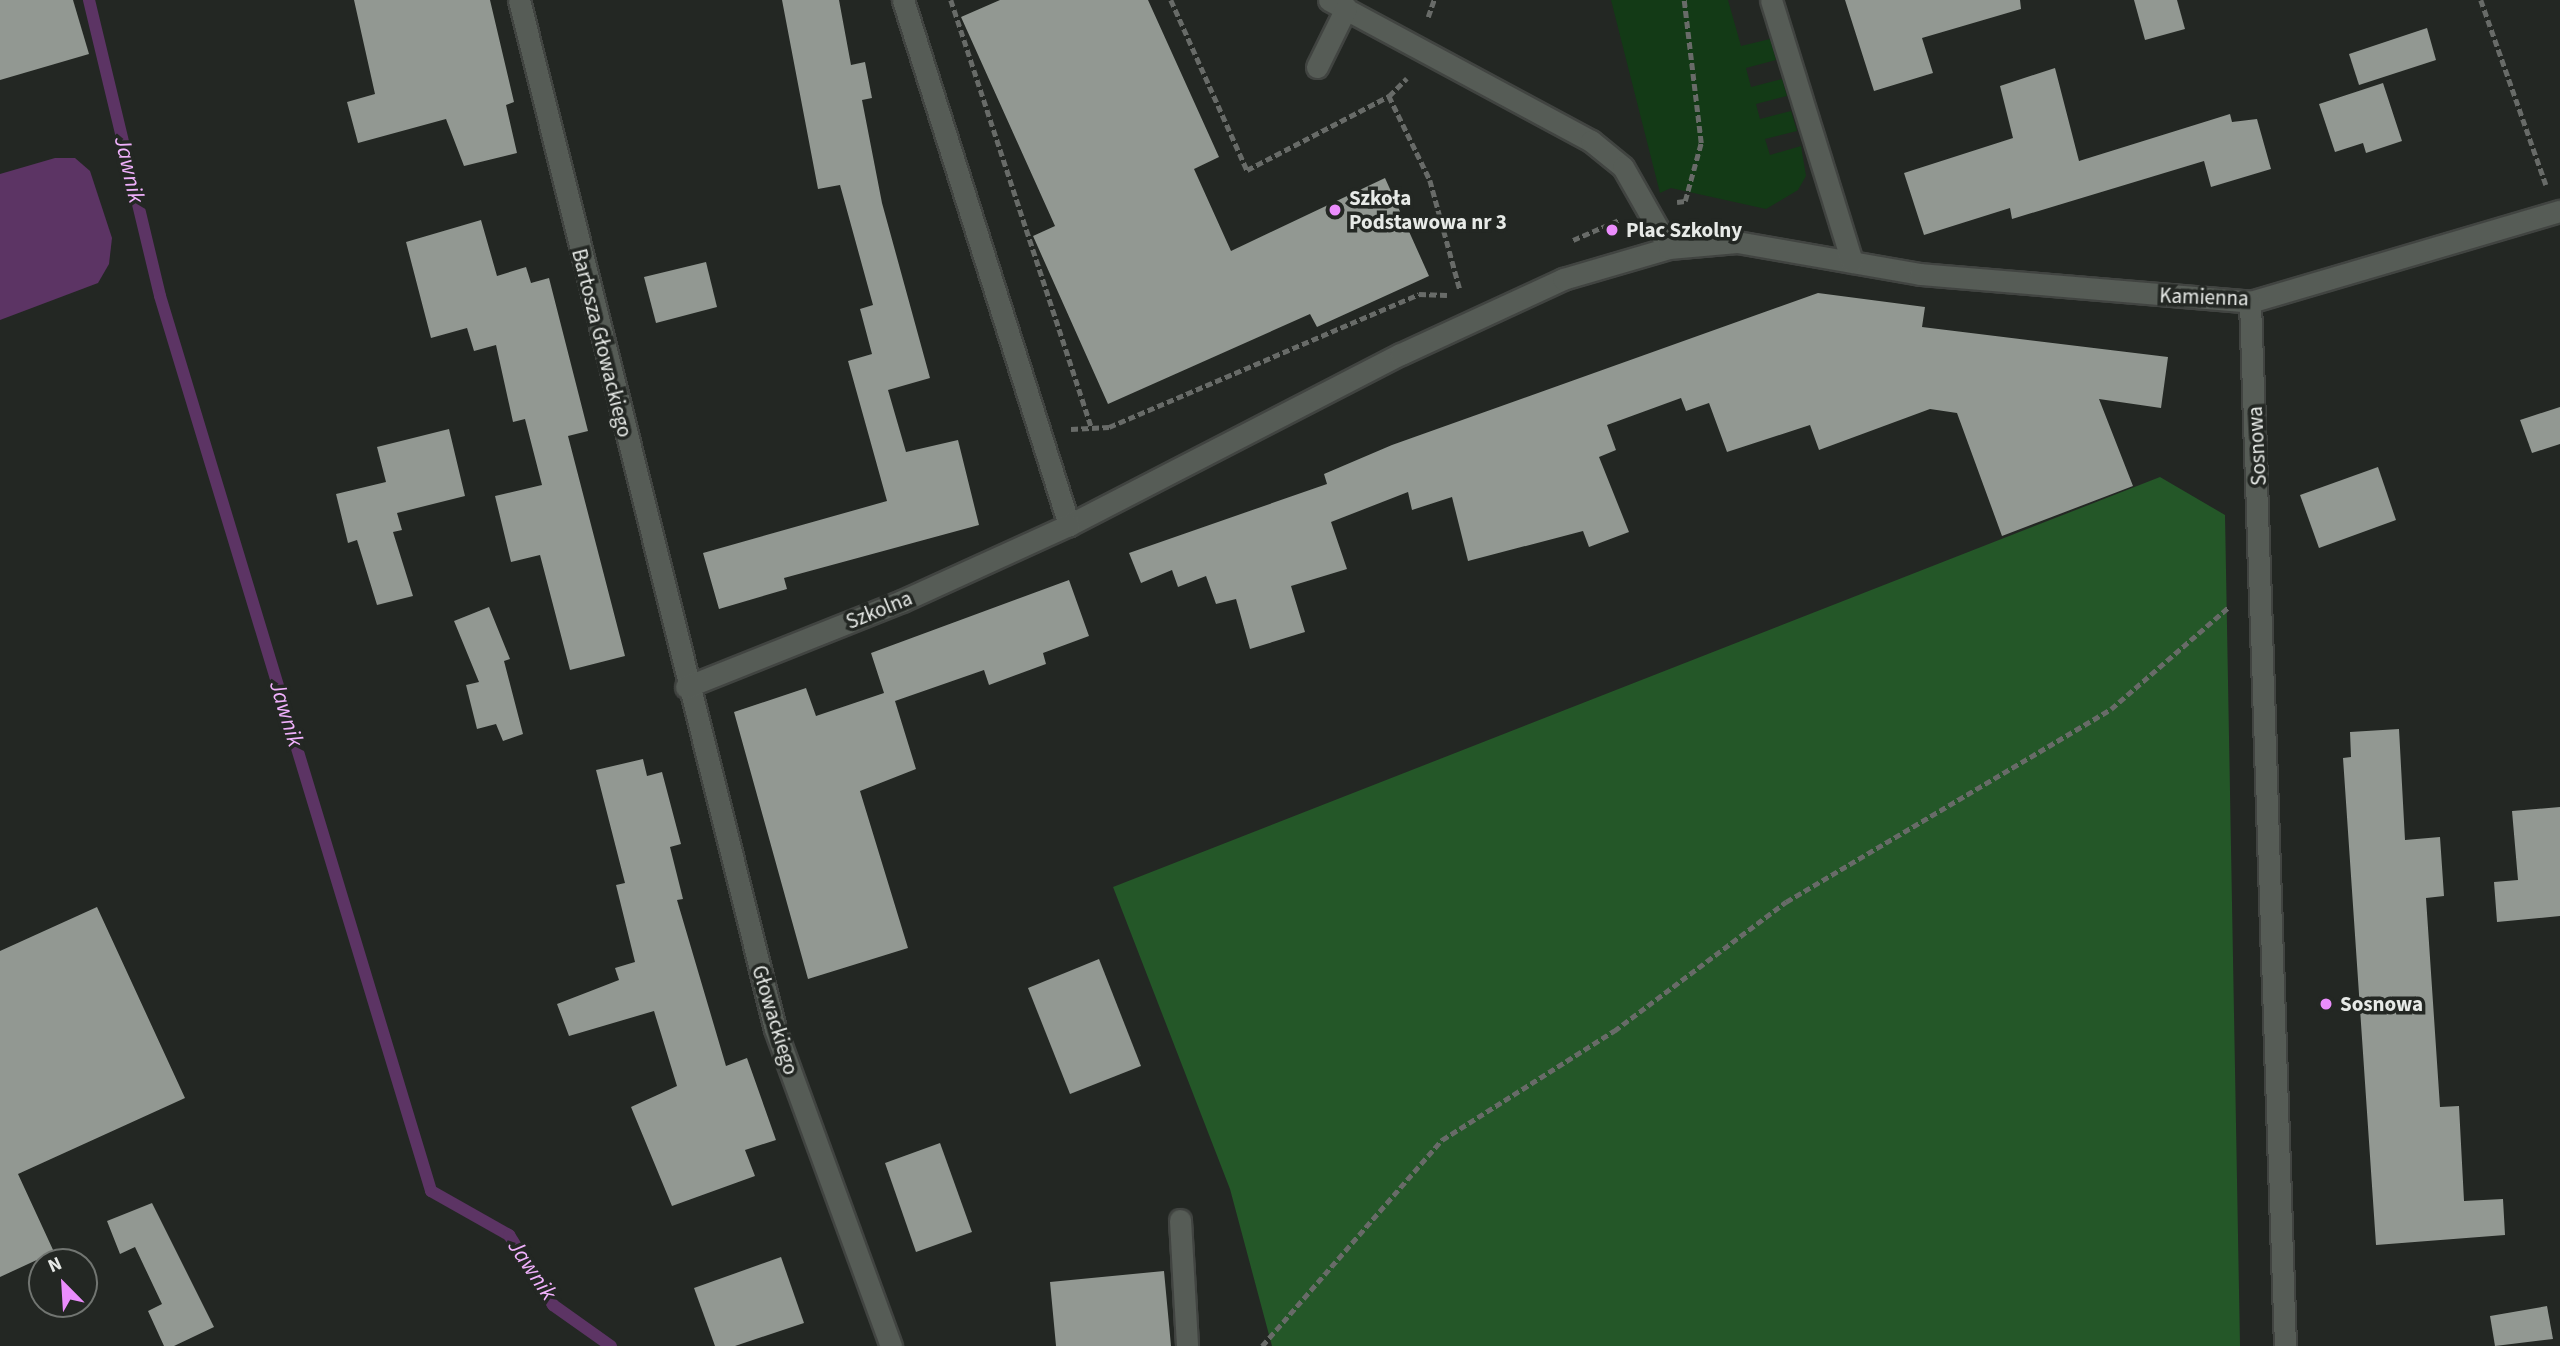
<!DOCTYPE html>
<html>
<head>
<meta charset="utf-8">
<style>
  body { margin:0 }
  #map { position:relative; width:2560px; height:1346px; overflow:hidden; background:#232723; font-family:"Source Sans 3",sans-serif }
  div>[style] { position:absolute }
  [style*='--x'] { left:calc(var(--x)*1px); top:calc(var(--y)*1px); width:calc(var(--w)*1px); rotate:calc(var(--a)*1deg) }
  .green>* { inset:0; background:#133a16 }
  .forest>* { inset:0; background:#245728 }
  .water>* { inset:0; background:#5c3464 }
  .stream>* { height:12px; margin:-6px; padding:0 6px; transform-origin:6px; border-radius:6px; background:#5c3464 }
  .building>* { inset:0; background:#929892 }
  .path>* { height:4.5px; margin-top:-2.25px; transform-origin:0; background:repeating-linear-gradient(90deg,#686b68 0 7px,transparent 0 10.5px) }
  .roads { filter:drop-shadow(2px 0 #414441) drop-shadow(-2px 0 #414441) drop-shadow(0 2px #414441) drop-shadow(0 -2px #414441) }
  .service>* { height:21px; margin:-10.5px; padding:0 10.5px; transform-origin:10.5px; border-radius:10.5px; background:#565c56 }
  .minor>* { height:21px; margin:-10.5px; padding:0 10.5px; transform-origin:10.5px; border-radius:10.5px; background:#565c56 }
  .dots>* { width:19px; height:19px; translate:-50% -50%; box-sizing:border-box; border:4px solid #232723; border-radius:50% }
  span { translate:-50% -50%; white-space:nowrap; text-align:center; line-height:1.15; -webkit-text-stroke:7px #232723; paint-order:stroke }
  .poi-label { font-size:21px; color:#e7eae7; font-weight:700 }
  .left { translate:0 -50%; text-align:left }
  .street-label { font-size:21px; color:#e7eae7 }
  .water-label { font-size:23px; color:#f0b1fc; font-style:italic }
  .north { position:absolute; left:28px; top:1248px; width:70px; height:70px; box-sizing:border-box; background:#232723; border:2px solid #717571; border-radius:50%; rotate:336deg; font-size:19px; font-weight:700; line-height:28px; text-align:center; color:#e7eae7 }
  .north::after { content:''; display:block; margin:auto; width:24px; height:32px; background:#eb8dfc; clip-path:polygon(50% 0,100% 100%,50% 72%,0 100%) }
</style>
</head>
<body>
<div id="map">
  <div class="green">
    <div style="clip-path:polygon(1611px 0,1728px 0,1741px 46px,1770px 39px,1776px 60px,1746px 68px,1751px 87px,1782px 79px,1787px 96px,1756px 104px,1760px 119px,1791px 111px,1797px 131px,1765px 139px,1770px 155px,1801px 146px,1806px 176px,1798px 190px,1766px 209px,1671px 188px,1660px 193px)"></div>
  </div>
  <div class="forest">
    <div style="clip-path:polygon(2160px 477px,2225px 515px,2240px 1346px,1272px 1346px,1230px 1189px,1113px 887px)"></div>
  </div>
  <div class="water">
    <div style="clip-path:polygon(55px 158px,75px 158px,90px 171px,112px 238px,109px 264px,98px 283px,0 320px,0 174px)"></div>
  </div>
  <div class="stream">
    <div style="--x:89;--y:0;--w:304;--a:76.5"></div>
    <div style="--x:160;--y:296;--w:935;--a:73.15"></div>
    <div style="--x:431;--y:1191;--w:90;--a:29.4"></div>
    <div style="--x:509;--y:1235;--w:83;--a:57.8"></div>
    <div style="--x:553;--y:1305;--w:71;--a:35.3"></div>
  </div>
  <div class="building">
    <div style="clip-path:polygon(0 0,73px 0,89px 54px,0 80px)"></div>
    <div style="clip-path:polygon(354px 0,490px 0,514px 102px,506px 105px,517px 153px,464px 166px,446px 119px,358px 143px,347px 102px,375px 94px)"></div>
    <div style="clip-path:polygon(782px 0,839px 0,851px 65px,865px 62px,872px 98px,862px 100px,882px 203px,930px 378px,888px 390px,906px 452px,958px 440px,979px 525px,784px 578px,787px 589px,719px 609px,703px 553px,887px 501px,848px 361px,872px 354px,860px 309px,873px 305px,840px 185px,818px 189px)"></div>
    <div style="clip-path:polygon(1000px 0,1148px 0,1219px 157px,1194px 169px,1231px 251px,1385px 178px,1429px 276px,1317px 327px,1310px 314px,1108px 404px,1033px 236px,1055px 226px,961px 17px)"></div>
    <div style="clip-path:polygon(1845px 0,2020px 0,2021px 9px,1922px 38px,1933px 73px,1874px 91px)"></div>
    <div style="clip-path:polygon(2134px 0,2177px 0,2185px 29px,2145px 40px)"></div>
    <div style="clip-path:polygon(2427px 28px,2436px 60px,2359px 85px,2349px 54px)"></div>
    <div style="clip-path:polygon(2055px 68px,2079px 161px,2230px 114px,2232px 122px,2257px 119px,2271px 169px,2211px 187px,2204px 161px,2012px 219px,2010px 208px,1924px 235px,1904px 173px,2013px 138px,2000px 86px)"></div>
    <div style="clip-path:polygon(2383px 83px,2402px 141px,2366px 153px,2363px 143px,2335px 152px,2319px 104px)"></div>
    <div style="clip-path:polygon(481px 220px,497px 276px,526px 267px,531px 283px,549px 278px,588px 431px,568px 436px,625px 656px,570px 670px,540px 555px,511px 562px,495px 496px,542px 485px,525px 419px,513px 422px,496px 345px,474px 351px,467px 328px,431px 338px,406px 242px)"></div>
    <div style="clip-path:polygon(706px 262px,717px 307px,656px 323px,644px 277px)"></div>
    <div style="clip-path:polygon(1818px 293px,1925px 307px,1922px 327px,2168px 357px,2161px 408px,2099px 399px,2133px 486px,2002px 536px,1957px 413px,1930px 409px,1819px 450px,1810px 425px,1727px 452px,1709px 403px,1686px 411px,1681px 398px,1607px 425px,1616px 450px,1599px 457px,1629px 532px,1589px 547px,1583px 531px,1468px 561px,1452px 497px,1412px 510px,1408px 492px,1331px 522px,1347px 569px,1291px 586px,1305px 632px,1250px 649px,1236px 599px,1216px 604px,1206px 576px,1178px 587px,1172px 570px,1141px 583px,1129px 553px,1327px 484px,1324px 474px,1392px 445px)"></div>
    <div style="clip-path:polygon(2560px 407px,2560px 444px,2532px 453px,2520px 420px)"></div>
    <div style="clip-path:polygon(449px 429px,465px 496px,397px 513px,402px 530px,393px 532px,413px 596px,377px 605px,357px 540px,348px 543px,336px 494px,386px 482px,377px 447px)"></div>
    <div style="clip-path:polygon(2378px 467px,2396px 520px,2319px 548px,2300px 495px)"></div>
    <div style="clip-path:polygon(1069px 580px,1089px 636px,1043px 653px,1046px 664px,989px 685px,984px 670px,895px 701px,916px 769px,860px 791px,908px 948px,808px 979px,734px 712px,806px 688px,816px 716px,884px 693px,871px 653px)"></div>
    <div style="clip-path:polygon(489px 607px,510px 659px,504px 661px,523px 734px,503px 741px,496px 724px,477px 729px,466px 685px,479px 682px,454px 621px)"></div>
    <div style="clip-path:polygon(2399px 729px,2405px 840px,2440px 837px,2444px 896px,2426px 898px,2440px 1107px,2459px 1106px,2464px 1201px,2503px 1199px,2505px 1235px,2376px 1245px,2343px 758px,2351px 757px,2350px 732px)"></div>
    <div style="clip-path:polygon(643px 759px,647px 776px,662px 772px,681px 844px,670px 847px,683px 899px,677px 900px,726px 1066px,747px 1058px,776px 1140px,745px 1150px,755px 1176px,672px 1206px,631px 1107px,677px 1086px,654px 1011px,569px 1036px,557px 1004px,619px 980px,615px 968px,635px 962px,616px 885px,625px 883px,596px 770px)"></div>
    <div style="clip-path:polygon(2560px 807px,2560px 916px,2497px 922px,2494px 882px,2518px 880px,2512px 811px)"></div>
    <div style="clip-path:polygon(97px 907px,185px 1098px,18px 1174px,54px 1252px,0 1277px,0 951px)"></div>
    <div style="clip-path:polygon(1099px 959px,1141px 1066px,1070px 1094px,1028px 988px)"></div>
    <div style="clip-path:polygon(940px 1143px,972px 1232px,916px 1252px,885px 1163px)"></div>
    <div style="clip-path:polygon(152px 1203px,214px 1327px,174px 1346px,164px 1346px,148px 1311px,162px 1304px,135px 1247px,120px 1254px,107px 1221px)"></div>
    <div style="clip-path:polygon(781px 1257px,804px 1323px,735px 1346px,715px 1346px,694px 1288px)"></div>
    <div style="clip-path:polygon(1164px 1271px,1171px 1346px,1056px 1346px,1050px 1282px)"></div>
    <div style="clip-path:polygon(2547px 1306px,2553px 1339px,2495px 1346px,2490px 1316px)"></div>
  </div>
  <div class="path">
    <div style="--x:951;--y:0;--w:449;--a:71.8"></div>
    <div style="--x:1171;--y:0;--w:186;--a:65.9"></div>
    <div style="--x:1247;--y:170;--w:160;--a:-27.5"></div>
    <div style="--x:1389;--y:96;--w:93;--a:64"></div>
    <div style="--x:1430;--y:180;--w:114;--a:74.7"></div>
    <div style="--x:2481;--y:0;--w:196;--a:70.6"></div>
    <div style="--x:1428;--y:17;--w:18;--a:-71"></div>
    <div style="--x:1389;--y:96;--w:25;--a:-45"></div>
    <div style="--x:1677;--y:202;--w:8;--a:-7"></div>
    <div style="--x:1685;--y:201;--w:60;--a:-74.6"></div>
    <div style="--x:1701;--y:143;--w:144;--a:-96.8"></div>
    <div style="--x:1573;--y:240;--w:50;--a:-23.5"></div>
    <div style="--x:1071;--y:429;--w:38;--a:-3"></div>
    <div style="--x:1109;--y:427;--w:337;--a:-23.2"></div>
    <div style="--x:1419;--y:294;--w:28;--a:2"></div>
    <div style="--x:1262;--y:1346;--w:274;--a:-48.9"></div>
    <div style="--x:1442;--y:1140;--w:204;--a:-32.4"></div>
    <div style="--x:1614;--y:1031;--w:215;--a:-36.9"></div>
    <div style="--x:1786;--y:902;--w:378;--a:-30.7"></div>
    <div style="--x:2111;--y:709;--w:157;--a:-40.9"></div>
  </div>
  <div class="roads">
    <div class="service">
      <div style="--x:1329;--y:0;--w:298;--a:28.3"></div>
      <div style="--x:1591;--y:141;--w:41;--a:39.1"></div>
      <div style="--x:1623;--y:167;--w:93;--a:60.4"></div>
      <div style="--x:1317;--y:67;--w:66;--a:-63.8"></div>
      <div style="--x:1180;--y:1220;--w:126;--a:86.8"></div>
    </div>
    <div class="minor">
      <div style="--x:519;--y:0;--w:1060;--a:76.03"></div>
      <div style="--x:775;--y:1029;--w:338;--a:69.9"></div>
      <div style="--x:903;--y:0;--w:551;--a:72.45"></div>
      <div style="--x:1069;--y:525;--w:373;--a:-27.3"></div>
      <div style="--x:1401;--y:354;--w:179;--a:-24.8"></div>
      <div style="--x:1563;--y:279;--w:110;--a:-16.3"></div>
      <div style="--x:1669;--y:248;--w:68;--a:-5"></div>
      <div style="--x:1737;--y:242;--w:186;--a:9.9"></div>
      <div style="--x:1920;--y:274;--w:331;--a:4.8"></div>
      <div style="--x:2250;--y:302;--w:323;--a:-16.4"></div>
      <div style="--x:1771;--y:0;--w:274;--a:72.8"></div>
      <div style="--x:2250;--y:302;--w:1045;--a:88.08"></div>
      <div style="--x:686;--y:687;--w:232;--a:-21.7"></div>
      <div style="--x:902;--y:601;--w:183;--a:-24.5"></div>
    </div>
  </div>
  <div class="dots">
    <div style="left:1335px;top:210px;background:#eb8dfc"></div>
    <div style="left:1612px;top:230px;background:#eb8dfc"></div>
    <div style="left:2326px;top:1004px;background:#eb8dfc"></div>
  </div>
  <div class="poi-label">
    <span class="left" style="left:1349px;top:210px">Szkoła<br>Podstawowa nr 3</span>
    <span class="left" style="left:1626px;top:230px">Plac Szkolny</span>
    <span class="left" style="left:2340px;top:1004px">Sosnowa</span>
  </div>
  <div class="street-label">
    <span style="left:2204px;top:297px;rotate:2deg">Kamienna</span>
    <span style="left:602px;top:343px;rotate:76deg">Bartosza Głowackiego</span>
    <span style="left:2257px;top:446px;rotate:-93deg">Sosnowa</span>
    <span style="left:879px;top:610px;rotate:-22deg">Szkolna</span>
    <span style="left:775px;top:1020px;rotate:73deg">Głowackiego</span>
  </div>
  <div class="water-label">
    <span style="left:129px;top:170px;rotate:77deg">Jawnik</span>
    <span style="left:286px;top:714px;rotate:73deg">Jawnik</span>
    <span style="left:532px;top:1270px;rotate:56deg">Jawnik</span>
  </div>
  <div class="north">N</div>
</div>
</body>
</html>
